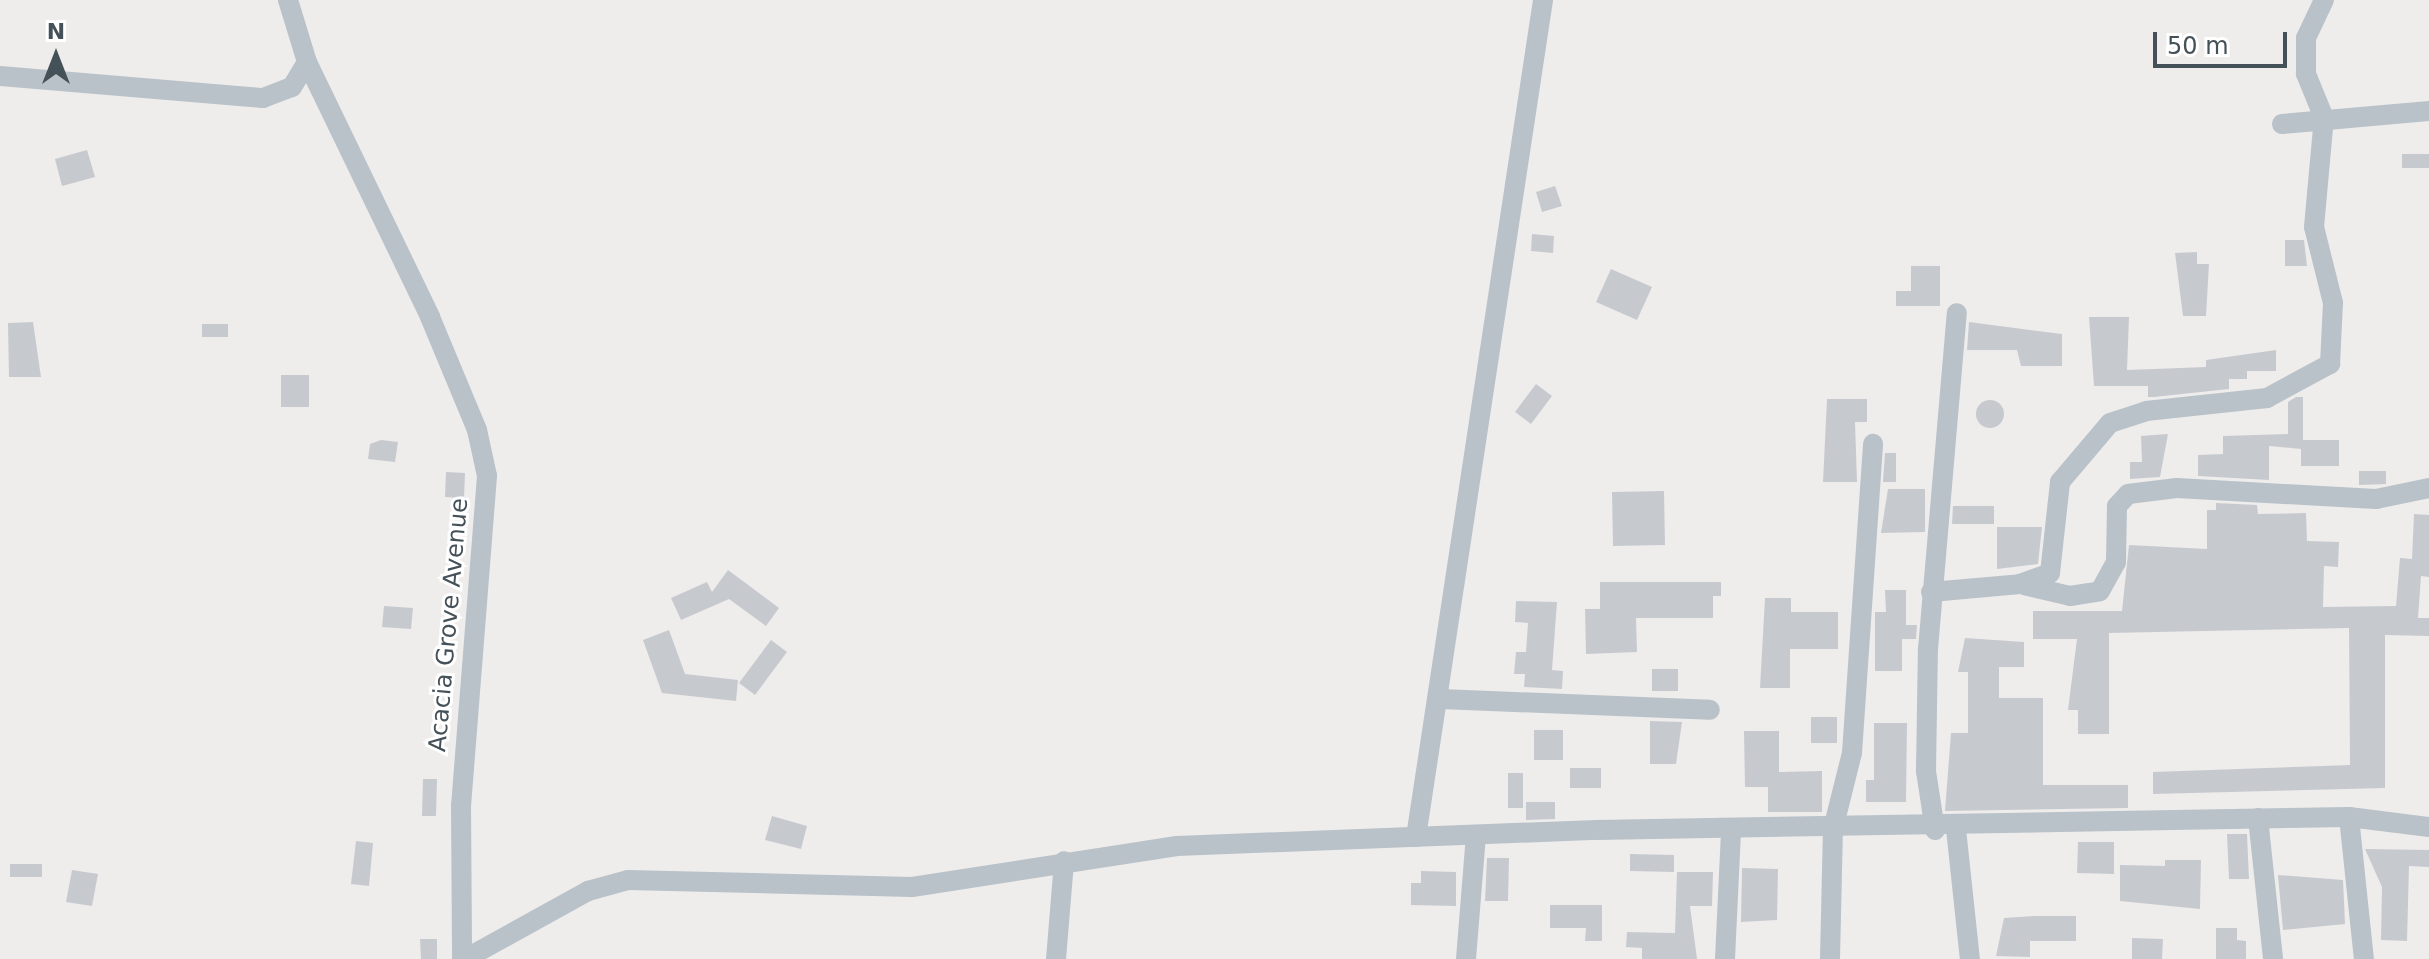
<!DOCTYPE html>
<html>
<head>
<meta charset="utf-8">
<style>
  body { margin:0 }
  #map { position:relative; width:2429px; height:959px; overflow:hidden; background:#efecec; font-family:"DejaVu Sans",sans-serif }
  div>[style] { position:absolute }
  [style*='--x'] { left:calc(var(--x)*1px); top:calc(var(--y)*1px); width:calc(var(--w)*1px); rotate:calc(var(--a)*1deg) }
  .building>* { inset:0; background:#c6cacf }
  .round { border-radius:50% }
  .street>* { height:20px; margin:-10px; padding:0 10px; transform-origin:10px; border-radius:10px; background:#b8c2c8 }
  span { translate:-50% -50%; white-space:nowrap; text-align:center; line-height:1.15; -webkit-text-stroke:6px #fff; paint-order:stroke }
  .street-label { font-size:24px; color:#455158 }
  .north { position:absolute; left:16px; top:16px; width:80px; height:80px; -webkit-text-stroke:6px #fff; paint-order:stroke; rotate:0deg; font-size:22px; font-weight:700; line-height:32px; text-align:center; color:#455158 }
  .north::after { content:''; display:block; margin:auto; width:28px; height:36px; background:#455158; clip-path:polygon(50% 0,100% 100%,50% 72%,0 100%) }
  .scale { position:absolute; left:2153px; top:32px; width:134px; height:36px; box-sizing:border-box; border:4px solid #455158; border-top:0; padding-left:10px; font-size:24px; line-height:28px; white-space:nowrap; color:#455158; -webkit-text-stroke:6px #fff; paint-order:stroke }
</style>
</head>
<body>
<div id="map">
  <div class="building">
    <div style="clip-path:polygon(87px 150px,95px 177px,62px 186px,55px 159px)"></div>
    <div style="clip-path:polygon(2402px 154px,2429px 154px,2429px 168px,2402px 168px)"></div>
    <div style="clip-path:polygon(1555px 186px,1562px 206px,1542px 212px,1536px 192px)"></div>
    <div style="clip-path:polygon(1532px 234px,1554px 236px,1553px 253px,1531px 251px)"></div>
    <div style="clip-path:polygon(2285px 240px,2304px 240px,2307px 266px,2285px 266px)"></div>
    <div style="clip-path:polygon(2197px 252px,2197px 264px,2209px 264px,2206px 316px,2183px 316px,2175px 253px)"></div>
    <div style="clip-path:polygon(1911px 266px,1940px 266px,1940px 306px,1896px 306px,1896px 291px,1911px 291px)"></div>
    <div style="clip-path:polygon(1611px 269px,1652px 287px,1637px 320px,1596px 302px)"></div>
    <div style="clip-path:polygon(2089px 317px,2129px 317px,2127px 370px,2206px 367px,2206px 360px,2276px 350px,2276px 371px,2247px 371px,2247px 379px,2229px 379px,2229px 389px,2154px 397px,2148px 397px,2148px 386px,2094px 386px)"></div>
    <div style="clip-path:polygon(33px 322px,41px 377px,9px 377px,8px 323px)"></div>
    <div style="clip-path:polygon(1969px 322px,2062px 334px,2062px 366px,2021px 366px,2017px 350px,1967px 350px)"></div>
    <div style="clip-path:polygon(202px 324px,228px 324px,228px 337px,202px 337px)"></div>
    <div style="clip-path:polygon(281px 375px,309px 375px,309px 407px,281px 407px)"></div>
    <div style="clip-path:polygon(1536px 384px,1552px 396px,1531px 424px,1515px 412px)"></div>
    <div style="clip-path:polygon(2296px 397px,2303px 397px,2303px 440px,2339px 440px,2339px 466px,2301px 466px,2301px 449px,2269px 446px,2269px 480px,2198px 476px,2198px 455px,2223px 454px,2223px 436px,2288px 434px,2288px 402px)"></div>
    <div style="clip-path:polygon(1827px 399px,1867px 399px,1867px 422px,1855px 422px,1857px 482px,1823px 482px)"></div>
    <div class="round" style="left:1976px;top:400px;width:28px;height:28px"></div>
    <div style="clip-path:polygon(2168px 434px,2160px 477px,2130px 479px,2130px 462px,2142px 462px,2141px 436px)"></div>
    <div style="clip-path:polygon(381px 440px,398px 442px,395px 462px,368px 459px,370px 444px)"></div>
    <div style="clip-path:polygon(1885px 453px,1896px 453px,1896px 482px,1883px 482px)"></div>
    <div style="clip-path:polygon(2359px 471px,2386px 471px,2386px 484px,2359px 485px)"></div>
    <div style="clip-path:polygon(446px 472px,465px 473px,464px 498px,445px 497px)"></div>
    <div style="clip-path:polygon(1888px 489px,1925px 489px,1925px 532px,1881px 533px)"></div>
    <div style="clip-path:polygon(1664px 491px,1665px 545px,1613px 546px,1612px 492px)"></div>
    <div style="clip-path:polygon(2216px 503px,2257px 505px,2258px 514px,2306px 513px,2307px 541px,2339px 542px,2338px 567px,2324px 566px,2323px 607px,2396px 606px,2400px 558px,2412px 559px,2414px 514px,2429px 515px,2429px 577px,2421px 576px,2418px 618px,2429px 618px,2429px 636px,2385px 635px,2385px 788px,2153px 794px,2153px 772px,2350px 765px,2349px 628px,2109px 633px,2109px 734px,2078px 734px,2078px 710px,2068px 710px,2077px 639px,2033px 639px,2033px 611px,2122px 611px,2129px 545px,2207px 549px,2207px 510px,2216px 510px)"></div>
    <div style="clip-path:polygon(1953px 506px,1994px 506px,1994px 524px,1952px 524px)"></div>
    <div style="clip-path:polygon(1997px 527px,2042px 527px,2038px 564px,1997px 569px)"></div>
    <div style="clip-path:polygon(728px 570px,779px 608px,766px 626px,729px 599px,681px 620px,671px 598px,707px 582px,712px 592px)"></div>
    <div style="clip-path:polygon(1600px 582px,1721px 582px,1721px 596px,1713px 596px,1713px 618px,1636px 618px,1637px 652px,1586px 654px,1585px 609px,1600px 609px)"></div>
    <div style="clip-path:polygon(1885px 590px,1906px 590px,1906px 625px,1917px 625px,1916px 639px,1902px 639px,1902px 671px,1875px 671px,1875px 612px,1886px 612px)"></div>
    <div style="clip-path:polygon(1765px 598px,1791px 598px,1791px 612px,1838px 612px,1838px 649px,1790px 649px,1790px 688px,1760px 688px)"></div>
    <div style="clip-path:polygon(1516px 601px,1557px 602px,1552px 670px,1563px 671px,1562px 689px,1524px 687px,1525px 674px,1514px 674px,1516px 652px,1526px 652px,1528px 623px,1515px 622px)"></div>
    <div style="clip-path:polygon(384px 606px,413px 608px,411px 629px,382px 627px)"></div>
    <div style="clip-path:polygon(669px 630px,685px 674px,738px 680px,736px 701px,662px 693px,643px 640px)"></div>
    <div style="clip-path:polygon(1965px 638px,2024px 642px,2024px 667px,1999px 667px,1999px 698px,2043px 698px,2043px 785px,2128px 785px,2128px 808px,1945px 811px,1951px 733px,1968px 733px,1968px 672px,1958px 672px)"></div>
    <div style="clip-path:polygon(771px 640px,787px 652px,755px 695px,739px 683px)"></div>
    <div style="clip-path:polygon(1652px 669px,1678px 669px,1678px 691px,1652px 691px)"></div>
    <div style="clip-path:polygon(1811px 717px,1837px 717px,1837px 743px,1811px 743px)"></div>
    <div style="clip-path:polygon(1650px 721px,1682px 722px,1676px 764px,1650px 764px)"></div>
    <div style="clip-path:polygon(1874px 723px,1907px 723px,1906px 802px,1866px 802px,1866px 780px,1874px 780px)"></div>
    <div style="clip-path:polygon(1534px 730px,1563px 730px,1563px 760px,1534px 760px)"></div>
    <div style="clip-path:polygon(1744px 731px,1779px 731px,1779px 772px,1822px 771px,1822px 812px,1768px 812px,1768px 787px,1745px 787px)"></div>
    <div style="clip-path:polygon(1570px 768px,1601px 768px,1601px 788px,1570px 788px)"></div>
    <div style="clip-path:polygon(1508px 773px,1523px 773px,1523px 808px,1508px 808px)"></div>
    <div style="clip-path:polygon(423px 779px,437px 779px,436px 816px,422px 816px)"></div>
    <div style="clip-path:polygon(1526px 802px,1555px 802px,1555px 819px,1526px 820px)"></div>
    <div style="clip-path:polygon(772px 816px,807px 826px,801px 849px,765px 840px)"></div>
    <div style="clip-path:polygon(2227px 834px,2247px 834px,2249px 879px,2229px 879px)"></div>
    <div style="clip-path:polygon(356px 841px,373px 843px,369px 886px,351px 884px)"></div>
    <div style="clip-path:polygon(2078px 842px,2114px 842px,2114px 874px,2077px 873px)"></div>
    <div style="clip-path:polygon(2365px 849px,2429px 850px,2429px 867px,2409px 866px,2407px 941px,2381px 940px,2382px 887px)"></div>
    <div style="clip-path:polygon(1630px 854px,1674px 855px,1674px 872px,1630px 871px)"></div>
    <div style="clip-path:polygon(1487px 858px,1509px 858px,1508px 901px,1485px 901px)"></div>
    <div style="clip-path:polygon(2165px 860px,2201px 860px,2200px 909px,2120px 901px,2120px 865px,2165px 866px)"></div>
    <div style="clip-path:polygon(10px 864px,42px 864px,42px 877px,10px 877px)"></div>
    <div style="clip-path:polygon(1742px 868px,1778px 869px,1777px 920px,1741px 922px)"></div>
    <div style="clip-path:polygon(72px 870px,98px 874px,92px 906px,66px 902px)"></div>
    <div style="clip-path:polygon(1421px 871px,1456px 872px,1456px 906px,1411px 905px,1411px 883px,1421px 883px)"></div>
    <div style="clip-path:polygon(1677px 872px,1713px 872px,1712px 906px,1690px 906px,1697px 959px,1642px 959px,1642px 948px,1626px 947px,1627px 932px,1675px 933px)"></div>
    <div style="clip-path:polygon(2278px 875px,2343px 880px,2345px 924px,2283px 930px)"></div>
    <div style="clip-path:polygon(1550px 905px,1602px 905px,1602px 941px,1585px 941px,1586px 928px,1550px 928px)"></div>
    <div style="clip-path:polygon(2035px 916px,2076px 916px,2076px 941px,2030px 941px,2030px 957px,1996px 956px,2004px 918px)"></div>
    <div style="clip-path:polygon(2216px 928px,2237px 928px,2237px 940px,2246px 941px,2246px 959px,2216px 959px)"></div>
    <div style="clip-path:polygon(2132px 938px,2163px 939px,2162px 959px,2132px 959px)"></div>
    <div style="clip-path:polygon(420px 939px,437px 939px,437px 959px,421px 959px)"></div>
  </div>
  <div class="street">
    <div style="--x:288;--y:0;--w:65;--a:73"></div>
    <div style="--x:307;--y:62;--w:283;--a:64.2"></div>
    <div style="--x:430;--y:317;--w:122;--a:67.4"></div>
    <div style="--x:477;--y:430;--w:47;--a:77.7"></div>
    <div style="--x:487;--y:476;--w:330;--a:94.5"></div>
    <div style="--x:461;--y:805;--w:154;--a:89.6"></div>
    <div style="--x:0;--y:76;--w:264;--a:4.8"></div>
    <div style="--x:263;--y:98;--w:31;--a:-21"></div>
    <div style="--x:292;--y:87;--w:29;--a:-59"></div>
    <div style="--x:2282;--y:124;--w:148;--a:-5.1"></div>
    <div style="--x:2024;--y:585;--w:47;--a:13.4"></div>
    <div style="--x:2070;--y:596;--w:30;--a:-9"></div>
    <div style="--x:2100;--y:591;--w:33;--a:-61"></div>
    <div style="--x:2116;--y:562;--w:56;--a:-89"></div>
    <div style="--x:2117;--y:506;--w:16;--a:-47"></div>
    <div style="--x:2128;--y:494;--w:49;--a:-7"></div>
    <div style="--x:2177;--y:488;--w:199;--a:3.2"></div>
    <div style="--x:2376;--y:499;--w:54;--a:-11.7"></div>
    <div style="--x:1931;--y:592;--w:89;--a:-5.1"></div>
    <div style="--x:2020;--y:584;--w:32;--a:-20"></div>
    <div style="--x:2050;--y:573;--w:92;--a:-83.7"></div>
    <div style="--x:2060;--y:482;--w:77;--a:-49.7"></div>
    <div style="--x:2110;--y:423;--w:38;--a:-18"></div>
    <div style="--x:2146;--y:411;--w:122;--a:-6.1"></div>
    <div style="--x:2267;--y:398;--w:72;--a:-28.4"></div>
    <div style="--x:2330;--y:364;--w:61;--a:-87.2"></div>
    <div style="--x:2333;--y:303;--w:78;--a:-104"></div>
    <div style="--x:2314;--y:227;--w:109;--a:-84.8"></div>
    <div style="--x:2324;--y:118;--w:48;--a:-112.2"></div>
    <div style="--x:2306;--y:74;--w:36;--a:-90"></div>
    <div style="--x:2306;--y:38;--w:42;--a:-64.7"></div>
    <div style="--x:1441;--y:699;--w:269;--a:2.3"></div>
    <div style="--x:2349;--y:817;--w:143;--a:84"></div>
    <div style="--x:2258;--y:818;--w:142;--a:83.9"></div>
    <div style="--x:1956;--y:829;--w:131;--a:83.9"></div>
    <div style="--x:1935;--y:830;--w:60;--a:-98.7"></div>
    <div style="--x:1926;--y:771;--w:122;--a:-89.1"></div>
    <div style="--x:1928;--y:649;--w:337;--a:-85.1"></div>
    <div style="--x:1416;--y:837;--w:847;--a:-81.37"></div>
    <div style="--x:465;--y:959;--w:141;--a:-28.9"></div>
    <div style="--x:588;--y:891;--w:41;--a:-15.4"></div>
    <div style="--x:628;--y:880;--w:284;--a:1.4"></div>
    <div style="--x:912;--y:887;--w:268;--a:-8.8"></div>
    <div style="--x:1177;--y:846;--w:420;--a:-2.2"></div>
    <div style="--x:1597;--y:830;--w:752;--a:-0.99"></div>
    <div style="--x:2349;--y:817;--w:81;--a:7.1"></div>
    <div style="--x:1056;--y:959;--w:98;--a:-85.3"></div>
    <div style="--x:1466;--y:959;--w:124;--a:-85.4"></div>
    <div style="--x:1725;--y:959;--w:129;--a:-87.3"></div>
    <div style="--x:1830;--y:959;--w:130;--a:-88.7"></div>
    <div style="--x:1833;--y:829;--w:78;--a:-76"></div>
    <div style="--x:1852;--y:753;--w:310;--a:-86.1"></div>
  </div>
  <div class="street-label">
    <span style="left:449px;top:625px;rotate:-85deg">Acacia Grove Avenue</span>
  </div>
  <div class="north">N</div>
  <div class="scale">50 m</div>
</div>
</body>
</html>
